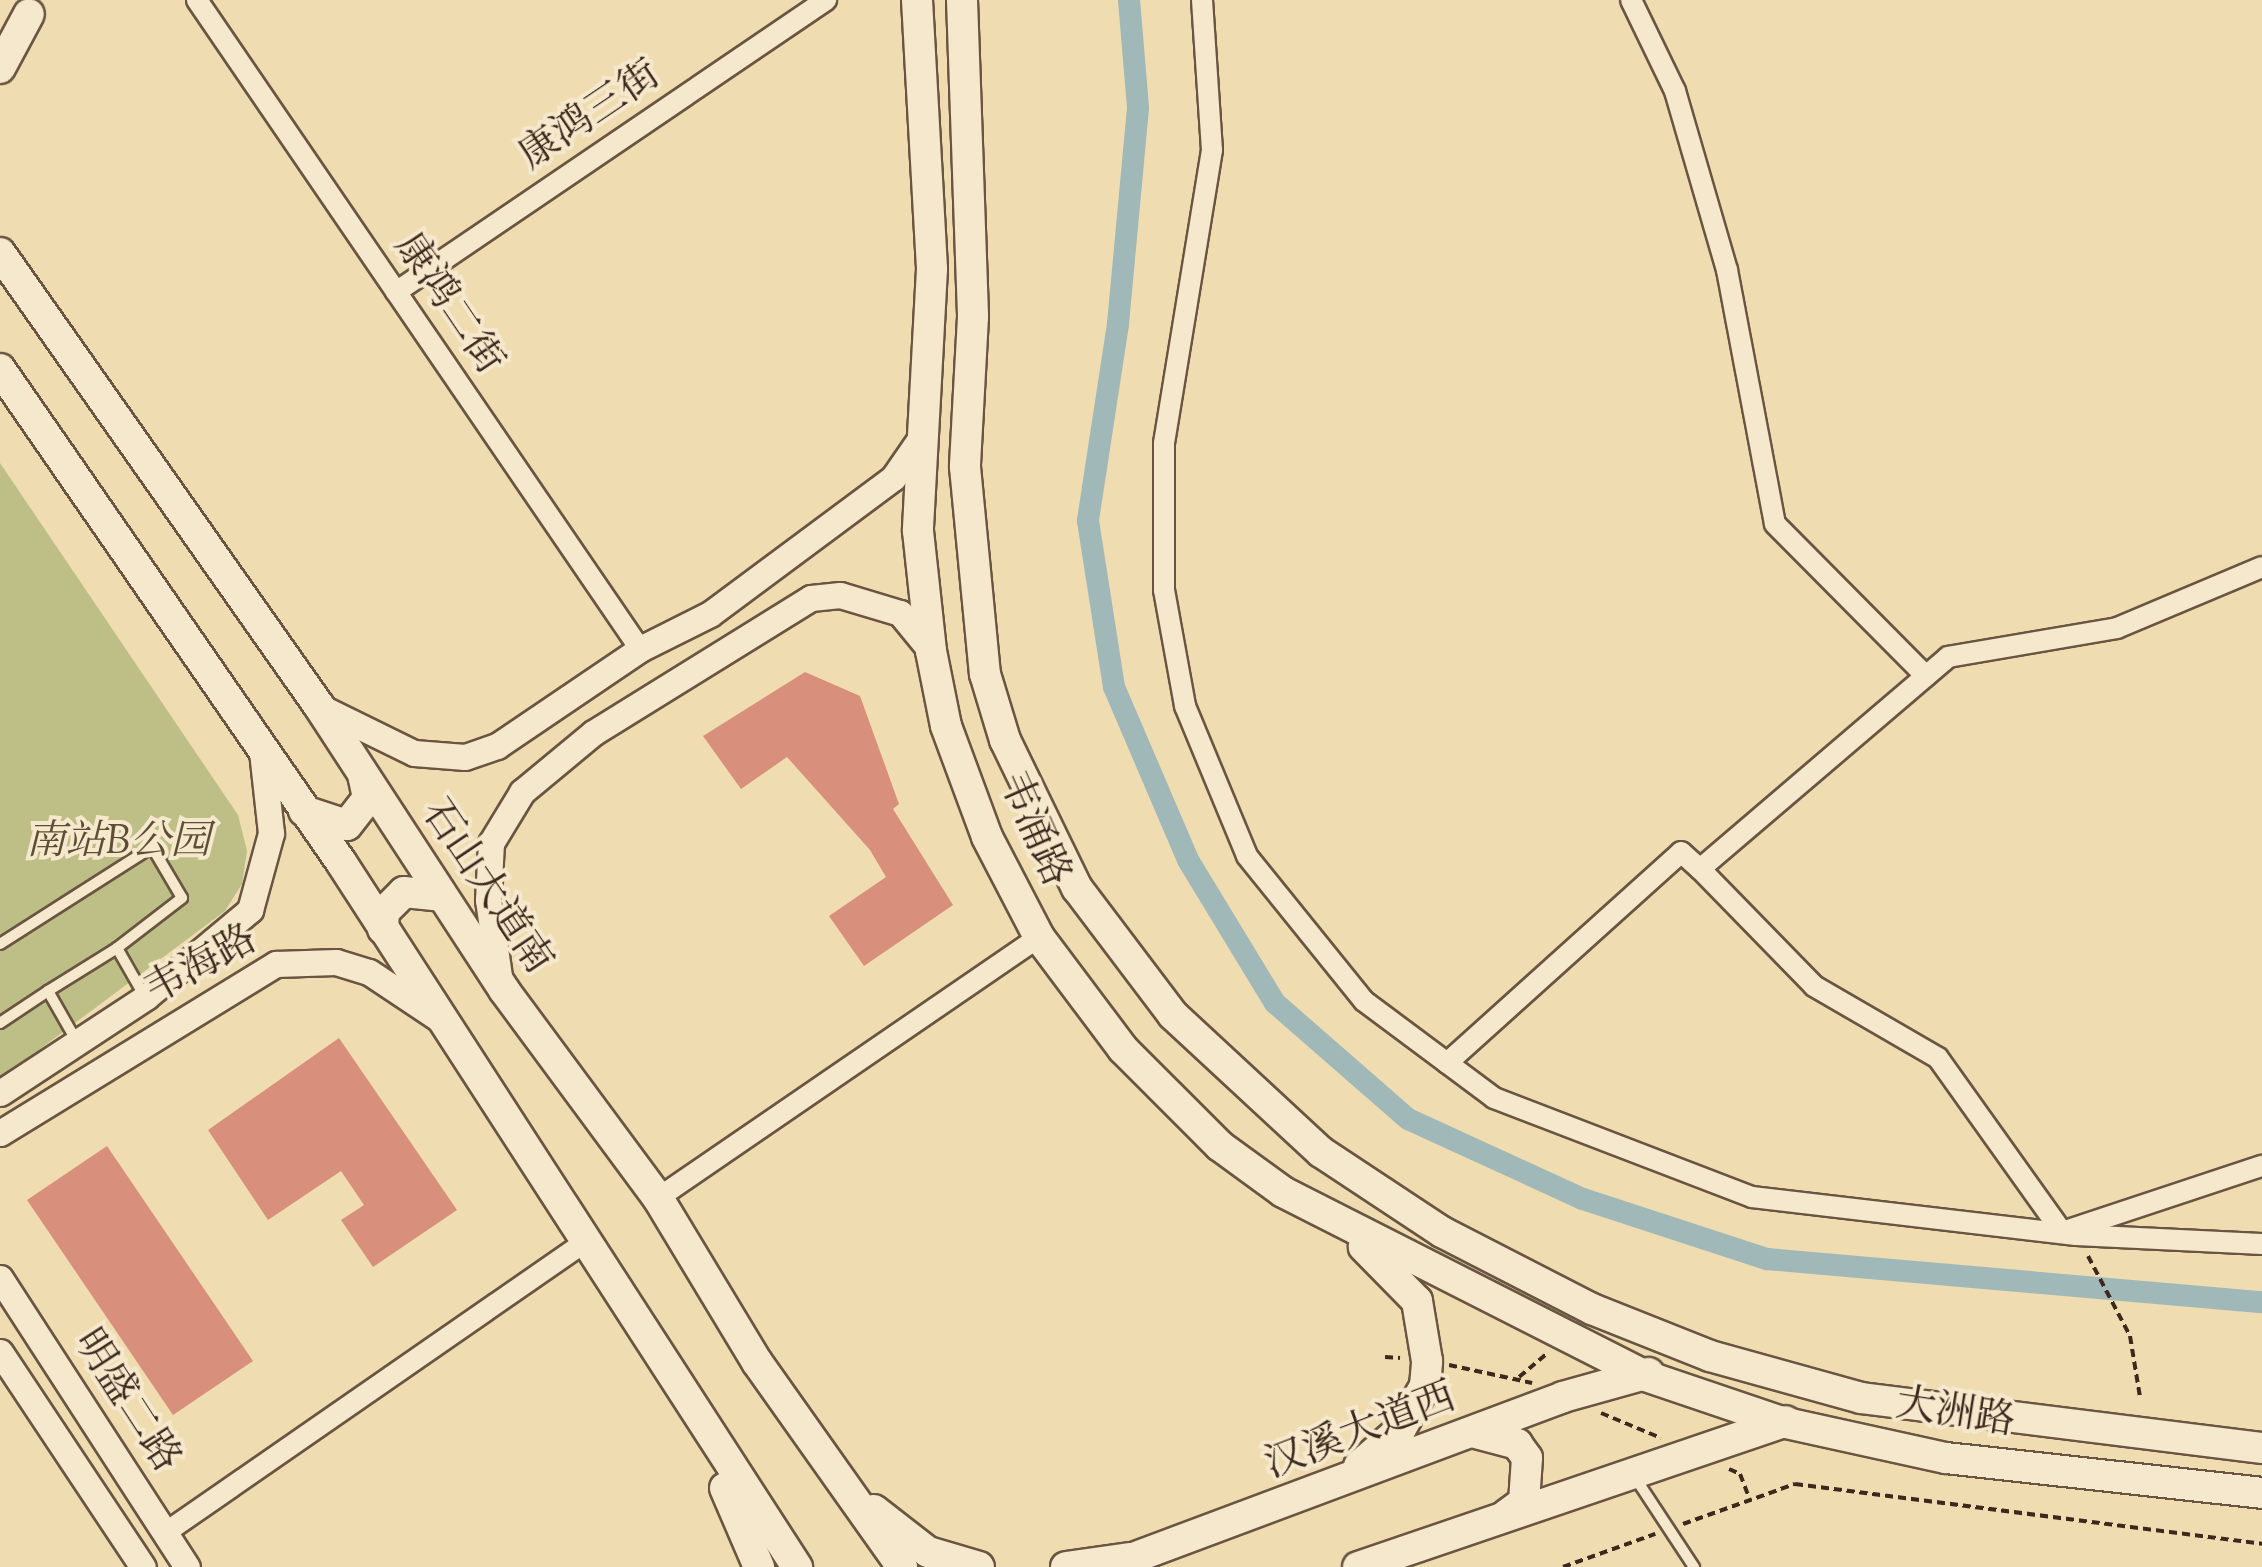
<!DOCTYPE html>
<html>
<head>
<meta charset="utf-8">
<style>
  body { margin:0 }
  #map { position:relative; width:2262px; height:1567px; overflow:hidden; background:#efdcb0; font-family:"Sorts Mill Goudy","Noto Serif SC",serif }
  div>[style] { position:absolute }
  [style*='--x'] { left:calc(var(--x)*1px); top:calc(var(--y)*1px); width:calc(var(--w)*1px); rotate:calc(var(--a)*1deg) }
  .green>* { inset:0; background:#bebf87 }
  .canal>* { height:22px; margin:-11px; padding:0 11px; transform-origin:11px; border-radius:11px; background:#a0b8b8 }
  .building>* { inset:0; background:#d8907d }
  .path>* { height:4px; margin-top:-2px; transform-origin:0; background:repeating-linear-gradient(90deg,#3c281c 0 8px,transparent 0 13px) }
  .roads { filter:drop-shadow(2px 0 #695541) drop-shadow(-2px 0 #695541) drop-shadow(0 2px #695541) drop-shadow(0 -2px #695541) }
  .service>* { height:10px; margin:-5px; padding:0 5px; transform-origin:5px; border-radius:5px; background:#f5e8cc }
  .minor>* { height:20px; margin:-10px; padding:0 10px; transform-origin:10px; border-radius:10px; background:#f5e8cc }
  .tertiary>* { height:25px; margin:-12.5px; padding:0 12.5px; transform-origin:12.5px; border-radius:12.5px; background:#f5e8cc }
  .secondary>* { height:30px; margin:-15px; padding:0 15px; transform-origin:15px; border-radius:15px; background:#f5e8cc }
  span { translate:-50% -50%; white-space:nowrap; text-align:center; line-height:1.15; -webkit-text-stroke:8px #f5e8cc; paint-order:stroke }
  .street-label { font-size:40px; color:#3c281c }
  .park-label { font-size:40px; color:#5c4e37; font-style:italic }
</style>
</head>
<body>
<div id="map">
  <div class="green">
    <div style="clip-path:polygon(0 463px,238px 815px,247px 851px,242px 884px,225px 911px,0 1079px)"></div>
  </div>
  <div class="canal">
    <div style="--x:1129;--y:0;--w:108;--a:85.2"></div>
    <div style="--x:1138;--y:108;--w:217;--a:95.3"></div>
    <div style="--x:1118;--y:324;--w:199;--a:98.7"></div>
    <div style="--x:1088;--y:521;--w:168;--a:81.1"></div>
    <div style="--x:1114;--y:687;--w:188;--a:66.8"></div>
    <div style="--x:1188;--y:860;--w:167;--a:58.7"></div>
    <div style="--x:1275;--y:1003;--w:176;--a:41.1"></div>
    <div style="--x:1408;--y:1119;--w:192;--a:24.6"></div>
    <div style="--x:1583;--y:1199;--w:194;--a:18.1"></div>
    <div style="--x:1767;--y:1259;--w:497;--a:5"></div>
  </div>
  <div class="building">
    <div style="clip-path:polygon(805px 672px,860px 696px,899px 804px,893px 809px,953px 905px,864px 966px,829px 916px,886px 877px,870px 850px,787px 757px,741px 789px,703px 736px)"></div>
    <div style="clip-path:polygon(339px 1038px,457px 1210px,373px 1267px,341px 1220px,364px 1205px,341px 1171px,268px 1220px,208px 1130px)"></div>
    <div style="clip-path:polygon(107px 1146px,253px 1361px,173px 1415px,27px 1200px)"></div>
  </div>
  <div class="path">
    <div style="--x:2088;--y:1256;--w:90;--a:62.3"></div>
    <div style="--x:2130;--y:1336;--w:62;--a:80.7"></div>
    <div style="--x:1385;--y:1357;--w:15;--a:4"></div>
    <div style="--x:1449;--y:1365;--w:85;--a:12.2"></div>
    <div style="--x:1519;--y:1377;--w:35;--a:-40"></div>
    <div style="--x:1601;--y:1413;--w:65;--a:22.6"></div>
    <div style="--x:1729;--y:1469;--w:12;--a:24"></div>
    <div style="--x:1740;--y:1474;--w:28;--a:69"></div>
    <div style="--x:1683;--y:1524;--w:119;--a:-19.7"></div>
    <div style="--x:1795;--y:1484;--w:471;--a:7.3"></div>
    <div style="--x:1563;--y:1567;--w:98;--a:-19.7"></div>
  </div>
  <div class="roads">
    <div class="service">
      <div style="--x:0;--y:944;--w:180;--a:-32.5"></div>
      <div style="--x:152;--y:847;--w:59;--a:59.5"></div>
      <div style="--x:182;--y:898;--w:82;--a:142.4"></div>
      <div style="--x:117;--y:948;--w:56;--a:60.3"></div>
      <div style="--x:48;--y:991;--w:81;--a:-31.9"></div>
      <div style="--x:0;--y:1023;--w:58;--a:-33.7"></div>
      <div style="--x:48;--y:991;--w:56;--a:60.3"></div>
      <div style="--x:1634;--y:1476;--w:109;--a:56.6"></div>
    </div>
    <div class="minor">
      <div style="--x:197;--y:0;--w:786;--a:55.68"></div>
      <div style="--x:1202;--y:0;--w:150;--a:86.2"></div>
      <div style="--x:1212;--y:150;--w:297;--a:99.3"></div>
      <div style="--x:1164;--y:443;--w:147;--a:90"></div>
      <div style="--x:1164;--y:590;--w:118;--a:79.7"></div>
      <div style="--x:1185;--y:706;--w:162;--a:67.5"></div>
      <div style="--x:1247;--y:856;--w:186;--a:51.1"></div>
      <div style="--x:1364;--y:1001;--w:162;--a:36.7"></div>
      <div style="--x:1494;--y:1098;--w:276;--a:21"></div>
      <div style="--x:1752;--y:1197;--w:326;--a:6.7"></div>
      <div style="--x:2076;--y:1235;--w:186;--a:2.8"></div>
      <div style="--x:1631;--y:0;--w:101;--a:64.2"></div>
      <div style="--x:1675;--y:91;--w:186;--a:73.8"></div>
      <div style="--x:1727;--y:270;--w:258;--a:79.3"></div>
      <div style="--x:1775;--y:524;--w:214;--a:45.2"></div>
      <div style="--x:396;--y:292;--w:520;--a:-34.18"></div>
      <div style="--x:1700;--y:869;--w:163;--a:45.7"></div>
      <div style="--x:1814;--y:986;--w:143;--a:30.1"></div>
      <div style="--x:1938;--y:1058;--w:214;--a:54.5"></div>
      <div style="--x:2062;--y:1232;--w:211;--a:-18.3"></div>
      <div style="--x:1447;--y:1063;--w:315;--a:-42"></div>
      <div style="--x:1681;--y:852;--w:25;--a:42"></div>
      <div style="--x:1700;--y:869;--w:326;--a:-40.5"></div>
      <div style="--x:1948;--y:657;--w:171;--a:-9.7"></div>
      <div style="--x:2117;--y:628;--w:157;--a:-22.8"></div>
      <div style="--x:658;--y:1198;--w:462;--a:-34.4"></div>
      <div style="--x:165;--y:1533;--w:511;--a:-34.72"></div>
    </div>
    <div class="tertiary">
      <div style="--x:322;--y:708;--w:102;--a:26.1"></div>
      <div style="--x:414;--y:753;--w:51;--a:4.5"></div>
      <div style="--x:465;--y:757;--w:34;--a:-19"></div>
      <div style="--x:497;--y:746;--w:173;--a:-34.1"></div>
      <div style="--x:640;--y:649;--w:78;--a:-26.6"></div>
      <div style="--x:710;--y:614;--w:228;--a:-36.6"></div>
      <div style="--x:893;--y:478;--w:47;--a:-55.3"></div>
      <div style="--x:499;--y:976;--w:77;--a:-98.2"></div>
      <div style="--x:488;--y:900;--w:57;--a:-87"></div>
      <div style="--x:491;--y:843;--w:60;--a:-58.7"></div>
      <div style="--x:522;--y:792;--w:92;--a:-39.7"></div>
      <div style="--x:593;--y:733;--w:256;--a:-31.8"></div>
      <div style="--x:811;--y:598;--w:29;--a:-6"></div>
      <div style="--x:840;--y:595;--w:63;--a:16.7"></div>
      <div style="--x:900;--y:613;--w:49;--a:50.8"></div>
      <div style="--x:0;--y:1093;--w:175;--a:-33.3"></div>
      <div style="--x:146;--y:997;--w:136;--a:-39.9"></div>
      <div style="--x:250;--y:910;--w:80;--a:-74.7"></div>
      <div style="--x:271;--y:833;--w:81;--a:-96.3"></div>
      <div style="--x:0;--y:1133;--w:324;--a:-31.5"></div>
      <div style="--x:276;--y:964;--w:60;--a:-1.9"></div>
      <div style="--x:336;--y:962;--w:34;--a:17"></div>
      <div style="--x:369;--y:972;--w:87;--a:33.7"></div>
      <div style="--x:0;--y:1278;--w:344;--a:57.1"></div>
      <div style="--x:0;--y:1352;--w:258;--a:56.4"></div>
    </div>
    <div class="secondary">
      <div style="--x:917;--y:0;--w:269;--a:86.8"></div>
      <div style="--x:932;--y:269;--w:262;--a:93.1"></div>
      <div style="--x:918;--y:531;--w:121;--a:83.8"></div>
      <div style="--x:931;--y:651;--w:76;--a:78.7"></div>
      <div style="--x:946;--y:726;--w:118;--a:69.7"></div>
      <div style="--x:987;--y:837;--w:113;--a:62.5"></div>
      <div style="--x:1039;--y:937;--w:140;--a:53.1"></div>
      <div style="--x:1123;--y:1049;--w:137;--a:45"></div>
      <div style="--x:1220;--y:1146;--w:78;--a:36.1"></div>
      <div style="--x:1283;--y:1192;--w:404;--a:26.9"></div>
      <div style="--x:1643;--y:1375;--w:147;--a:18.7"></div>
      <div style="--x:1782;--y:1422;--w:168;--a:12.4"></div>
      <div style="--x:1946;--y:1458;--w:318;--a:6.3"></div>
      <div style="--x:962;--y:0;--w:317;--a:88"></div>
      <div style="--x:973;--y:317;--w:150;--a:93.1"></div>
      <div style="--x:965;--y:467;--w:208;--a:84.5"></div>
      <div style="--x:985;--y:674;--w:69;--a:73.1"></div>
      <div style="--x:1005;--y:740;--w:165;--a:64.1"></div>
      <div style="--x:1077;--y:888;--w:159;--a:52.9"></div>
      <div style="--x:1173;--y:1015;--w:202;--a:42.8"></div>
      <div style="--x:1321;--y:1152;--w:145;--a:33.5"></div>
      <div style="--x:1442;--y:1232;--w:169;--a:27.2"></div>
      <div style="--x:1592;--y:1309;--w:127;--a:21.7"></div>
      <div style="--x:1710;--y:1356;--w:157;--a:15.5"></div>
      <div style="--x:1861;--y:1398;--w:404;--a:7.1"></div>
      <div style="--x:0;--y:68;--w:61;--a:-61.8"></div>
      <div style="--x:0;--y:253;--w:554;--a:54.85"></div>
      <div style="--x:319;--y:706;--w:339;--a:56.9"></div>
      <div style="--x:504;--y:990;--w:259;--a:53.5"></div>
      <div style="--x:658;--y:1198;--w:192;--a:58.9"></div>
      <div style="--x:757;--y:1362;--w:251;--a:54.7"></div>
      <div style="--x:0;--y:369;--w:599;--a:55.33"></div>
      <div style="--x:341;--y:862;--w:840;--a:57.1"></div>
      <div style="--x:304;--y:811;--w:45;--a:18"></div>
      <div style="--x:347;--y:825;--w:34;--a:-52"></div>
      <div style="--x:368;--y:798;--w:24;--a:-102"></div>
      <div style="--x:383;--y:929;--w:17;--a:-87"></div>
      <div style="--x:384;--y:912;--w:28;--a:-45"></div>
      <div style="--x:404;--y:892;--w:37;--a:6"></div>
      <div style="--x:1472;--y:1432;--w:47;--a:14.9"></div>
      <div style="--x:1517;--y:1444;--w:17;--a:54"></div>
      <div style="--x:1527;--y:1458;--w:44;--a:93.9"></div>
      <div style="--x:1524;--y:1502;--w:22;--a:144"></div>
      <div style="--x:1359;--y:1466;--w:55;--a:-41.3"></div>
      <div style="--x:1400;--y:1430;--w:51;--a:-60.4"></div>
      <div style="--x:1425;--y:1386;--w:25;--a:-85"></div>
      <div style="--x:1427;--y:1361;--w:61;--a:-99.5"></div>
      <div style="--x:1417;--y:1301;--w:76;--a:-134.5"></div>
      <div style="--x:725;--y:1488;--w:86;--a:66.7"></div>
      <div style="--x:874;--y:1510;--w:68;--a:37.9"></div>
      <div style="--x:928;--y:1552;--w:53;--a:16.4"></div>
      <div style="--x:1066;--y:1567;--w:64;--a:-8.1"></div>
      <div style="--x:1109;--y:1567;--w:485;--a:-20.5"></div>
      <div style="--x:1563;--y:1397;--w:89;--a:-15.6"></div>
      <div style="--x:1358;--y:1567;--w:452;--a:-18.8"></div>
    </div>
  </div>
  <div class="street-label">
    <span style="left:591px;top:117px;rotate:-34deg">康鸿三街</span>
    <span style="left:447px;top:305px;rotate:56deg">康鸿二街</span>
    <span style="left:1032px;top:830px;rotate:66deg">韦涌路</span>
    <span style="left:485px;top:888px;rotate:56deg">石山大道南</span>
    <span style="left:202px;top:967px;rotate:-29deg">韦海路</span>
    <span style="left:125px;top:1402px;rotate:57deg">明盛二路</span>
    <span style="left:1955px;top:1415px;rotate:9deg">大洲路</span>
    <span style="left:1361px;top:1433px;rotate:-21deg">汉溪大道西</span>
  </div>
  <div class="park-label">
    <span style="left:118px;top:844px">南站B公园</span>
  </div>
</div>
</body>
</html>
